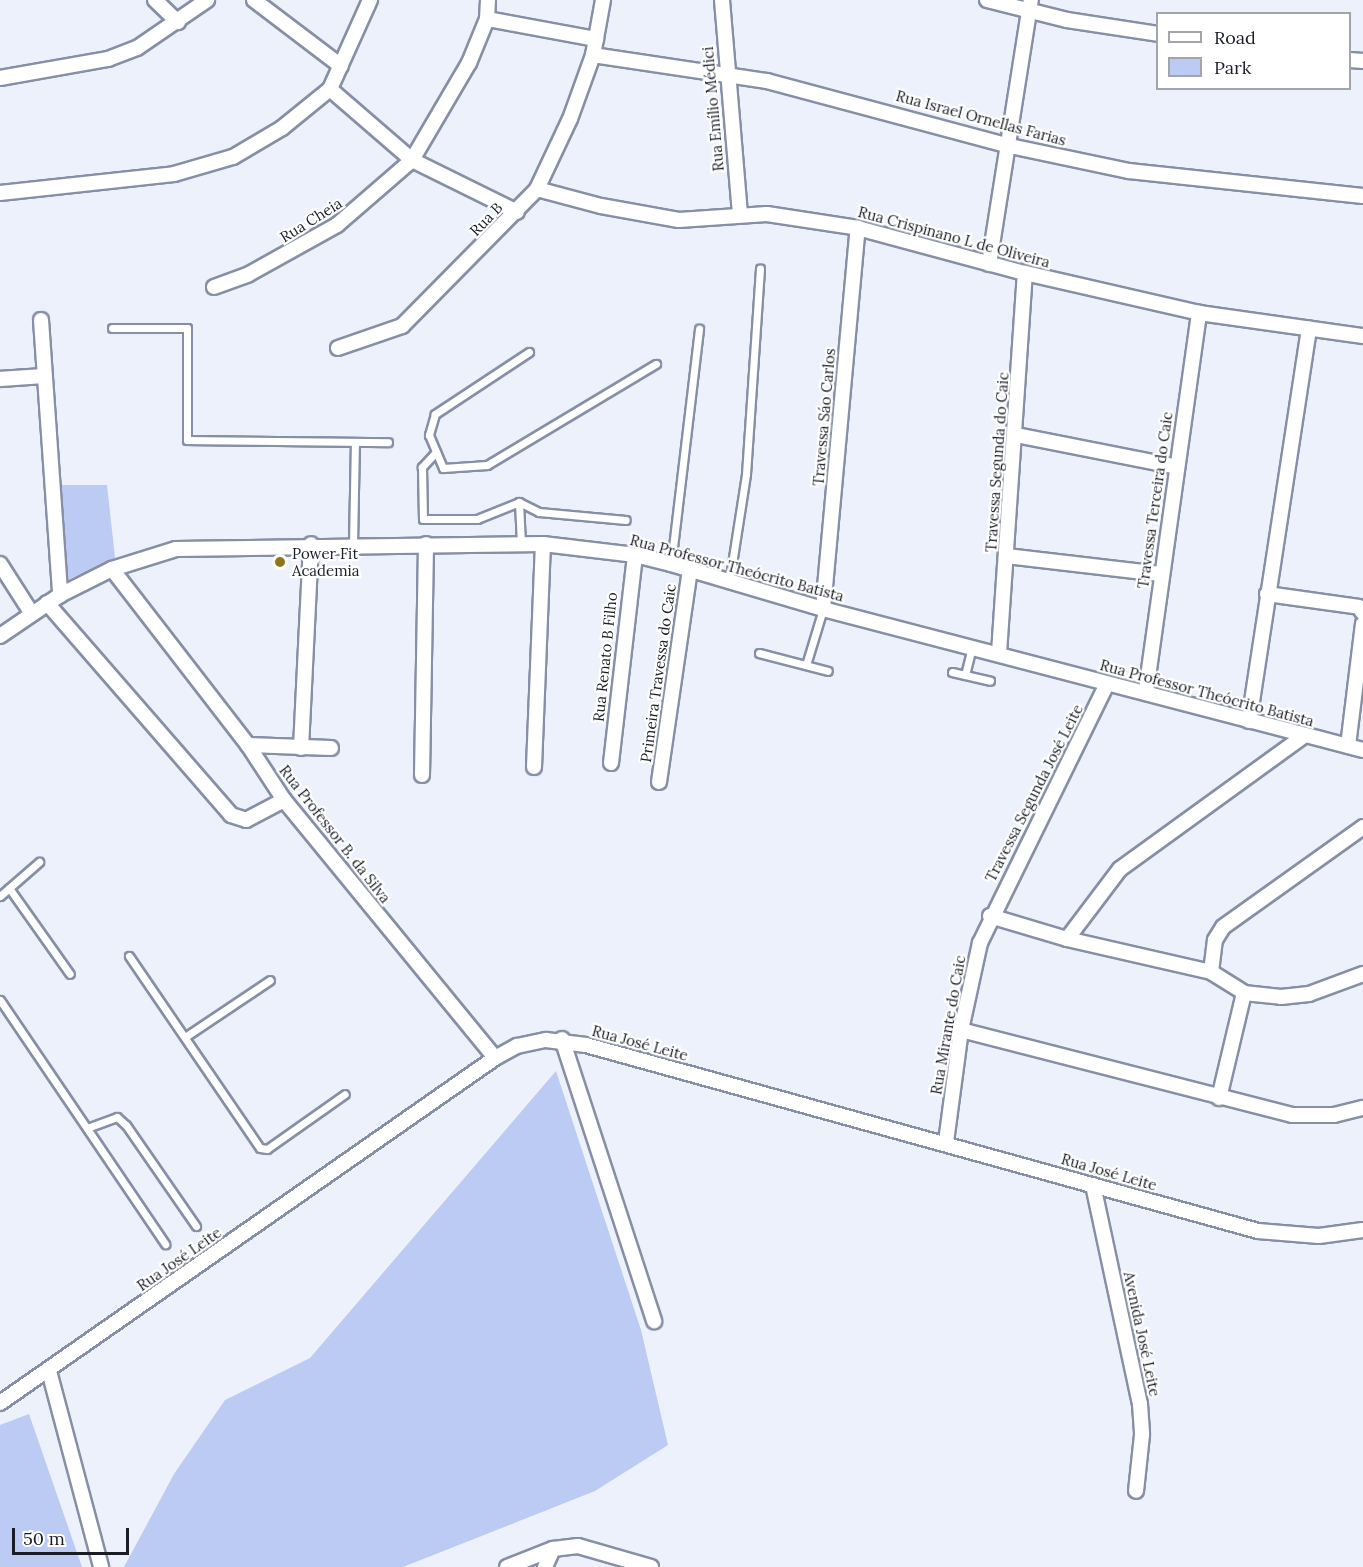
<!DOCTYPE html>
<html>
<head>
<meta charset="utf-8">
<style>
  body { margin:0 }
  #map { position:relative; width:1363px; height:1567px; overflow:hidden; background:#edf1fb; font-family:Lora,serif }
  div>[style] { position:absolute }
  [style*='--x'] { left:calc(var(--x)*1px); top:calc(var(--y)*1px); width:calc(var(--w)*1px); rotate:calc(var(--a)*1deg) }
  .green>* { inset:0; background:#bbcbf4 }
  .roads { filter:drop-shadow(2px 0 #878fa6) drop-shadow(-2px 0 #878fa6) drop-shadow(0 2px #878fa6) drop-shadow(0 -2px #878fa6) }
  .service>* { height:7px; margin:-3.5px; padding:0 3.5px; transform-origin:3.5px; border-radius:3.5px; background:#fff }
  .minor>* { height:14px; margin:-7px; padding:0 7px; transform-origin:7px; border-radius:7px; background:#fff }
  .dots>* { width:16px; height:16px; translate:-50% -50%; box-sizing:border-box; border:3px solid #fff; border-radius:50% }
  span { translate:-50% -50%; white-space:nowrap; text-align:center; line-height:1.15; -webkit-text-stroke:4.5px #fff; paint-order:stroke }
  .street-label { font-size:15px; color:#1a1d26 }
  .poi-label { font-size:15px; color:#1a1d26 }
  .left { translate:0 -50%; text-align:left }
  .legend { position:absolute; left:1156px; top:12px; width:195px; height:78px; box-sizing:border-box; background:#fff; border:2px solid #a3a5a8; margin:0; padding:8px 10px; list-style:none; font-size:18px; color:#1a1d26 }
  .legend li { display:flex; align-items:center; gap:12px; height:30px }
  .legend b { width:30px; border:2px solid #a3a5a8 }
  .scale { position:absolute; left:12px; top:1528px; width:117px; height:27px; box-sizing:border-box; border:3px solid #1a1d26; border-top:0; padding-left:8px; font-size:18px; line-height:21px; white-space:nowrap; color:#1a1d26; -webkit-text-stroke:4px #fff; paint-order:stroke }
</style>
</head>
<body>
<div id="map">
  <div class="green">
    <div style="clip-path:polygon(61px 485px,107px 485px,115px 558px,67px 580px)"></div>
    <div style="clip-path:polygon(556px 1071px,641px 1330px,668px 1445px,595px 1491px,403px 1567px,124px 1567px,174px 1474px,225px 1400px,310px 1358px)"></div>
    <div style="clip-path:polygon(29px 1414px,82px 1567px,0 1567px,0 1425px)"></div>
  </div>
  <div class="roads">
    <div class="service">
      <div style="--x:112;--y:328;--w:75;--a:0"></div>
      <div style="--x:187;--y:328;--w:112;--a:90"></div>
      <div style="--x:187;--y:440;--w:201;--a:0.6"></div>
      <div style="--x:529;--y:352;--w:113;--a:146.6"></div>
      <div style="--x:435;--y:414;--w:22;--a:106"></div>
      <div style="--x:429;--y:435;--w:36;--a:67"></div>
      <div style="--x:443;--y:468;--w:44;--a:-3.9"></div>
      <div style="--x:487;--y:465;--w:197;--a:-30.9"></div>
      <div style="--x:436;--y:452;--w:21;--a:133"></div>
      <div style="--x:422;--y:467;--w:52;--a:88.9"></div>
      <div style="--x:423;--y:519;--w:54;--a:0"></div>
      <div style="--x:477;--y:519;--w:45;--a:-22"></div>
      <div style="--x:519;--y:502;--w:22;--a:27"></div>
      <div style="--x:539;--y:512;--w:87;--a:5.3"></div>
      <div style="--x:519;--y:502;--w:42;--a:87.3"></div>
      <div style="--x:353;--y:544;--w:102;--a:-88.9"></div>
      <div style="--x:671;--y:564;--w:237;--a:-83.2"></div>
      <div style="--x:729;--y:583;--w:110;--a:-81.1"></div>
      <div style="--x:746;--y:474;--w:206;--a:-86.1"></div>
      <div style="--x:759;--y:653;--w:71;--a:14.6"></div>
      <div style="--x:806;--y:665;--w:59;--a:-73.1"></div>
      <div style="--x:952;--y:672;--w:39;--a:13"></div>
      <div style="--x:965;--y:675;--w:29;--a:-76"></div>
      <div style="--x:9;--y:888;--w:105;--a:54.7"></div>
      <div style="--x:0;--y:896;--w:52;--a:-41.1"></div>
      <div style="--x:129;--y:956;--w:232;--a:55.7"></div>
      <div style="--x:260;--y:1148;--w:7;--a:8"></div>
      <div style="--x:267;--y:1149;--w:95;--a:-35.2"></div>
      <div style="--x:0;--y:1000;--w:295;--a:55.9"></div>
      <div style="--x:185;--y:1037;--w:102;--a:-33.8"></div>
      <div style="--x:87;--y:1128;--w:32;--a:-20"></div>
      <div style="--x:117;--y:1117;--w:12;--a:42"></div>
      <div style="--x:126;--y:1125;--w:123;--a:55.3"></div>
    </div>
    <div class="minor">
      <div style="--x:155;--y:0;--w:32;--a:44"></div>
      <div style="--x:254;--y:0;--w:109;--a:37.2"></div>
      <div style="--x:722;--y:0;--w:215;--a:85.2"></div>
      <div style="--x:987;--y:0;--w:82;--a:14"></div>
      <div style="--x:1067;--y:20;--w:92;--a:8.7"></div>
      <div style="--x:487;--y:19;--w:111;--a:10.4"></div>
      <div style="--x:593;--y:55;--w:176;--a:8.5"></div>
      <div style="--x:767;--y:81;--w:252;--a:15"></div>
      <div style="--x:1010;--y:146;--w:122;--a:11.9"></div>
      <div style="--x:1129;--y:171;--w:235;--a:6.1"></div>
      <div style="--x:1350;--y:60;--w:13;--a:4"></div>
      <div style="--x:0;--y:78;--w:110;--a:-10"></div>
      <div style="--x:108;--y:59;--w:31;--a:-21"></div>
      <div style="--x:137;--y:48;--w:85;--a:-34.4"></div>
      <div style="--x:330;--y:89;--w:108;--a:40.9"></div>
      <div style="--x:412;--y:160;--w:117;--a:26.3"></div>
      <div style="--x:537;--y:189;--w:66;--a:14.9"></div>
      <div style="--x:601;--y:206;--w:79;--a:10.2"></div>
      <div style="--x:679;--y:220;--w:88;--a:-3.9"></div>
      <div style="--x:767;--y:214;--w:92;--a:8.7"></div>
      <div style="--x:858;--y:228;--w:173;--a:15.1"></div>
      <div style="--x:1025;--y:273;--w:179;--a:12.9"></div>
      <div style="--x:1199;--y:313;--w:166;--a:8"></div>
      <div style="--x:0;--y:193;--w:175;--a:-6.2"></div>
      <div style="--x:174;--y:174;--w:61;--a:-16.1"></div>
      <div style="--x:233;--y:157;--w:57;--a:-30.6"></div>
      <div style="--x:282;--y:128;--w:62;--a:-39.1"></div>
      <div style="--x:330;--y:89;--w:98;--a:-65.8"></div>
      <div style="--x:989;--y:264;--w:267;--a:-81"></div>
      <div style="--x:214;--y:287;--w:37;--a:-20"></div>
      <div style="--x:249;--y:274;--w:101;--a:-29.1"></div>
      <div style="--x:337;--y:225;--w:99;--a:-40.9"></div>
      <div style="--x:412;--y:160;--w:113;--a:-59.6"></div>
      <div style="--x:469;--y:63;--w:48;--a:-67.8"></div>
      <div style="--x:487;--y:19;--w:19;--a:-87"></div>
      <div style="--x:41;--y:320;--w:276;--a:86"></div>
      <div style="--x:338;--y:348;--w:68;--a:-19"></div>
      <div style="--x:402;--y:326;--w:192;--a:-45.4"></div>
      <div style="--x:537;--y:189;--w:77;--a:-64.8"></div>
      <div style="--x:570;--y:119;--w:68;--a:-70.2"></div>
      <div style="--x:593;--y:55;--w:56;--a:-79.7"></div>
      <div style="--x:0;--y:379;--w:44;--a:-3.9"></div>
      <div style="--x:1016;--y:435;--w:164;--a:11.2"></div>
      <div style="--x:1007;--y:556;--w:154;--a:6.7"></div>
      <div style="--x:0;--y:564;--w:59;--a:57.4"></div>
      <div style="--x:112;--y:569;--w:222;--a:52.3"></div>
      <div style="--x:248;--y:745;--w:66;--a:56.8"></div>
      <div style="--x:284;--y:800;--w:333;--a:50.7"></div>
      <div style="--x:1267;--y:594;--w:93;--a:8"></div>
      <div style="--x:1359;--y:607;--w:7;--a:56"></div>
      <div style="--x:47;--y:603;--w:281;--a:49"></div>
      <div style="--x:231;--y:815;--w:16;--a:18"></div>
      <div style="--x:246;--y:820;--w:43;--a:-27.8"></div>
      <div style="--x:823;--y:609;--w:383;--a:-84.8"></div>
      <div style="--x:0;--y:636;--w:73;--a:-34.3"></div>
      <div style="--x:60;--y:595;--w:58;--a:-26.6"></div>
      <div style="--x:112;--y:569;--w:67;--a:-17.4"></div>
      <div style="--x:176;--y:549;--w:367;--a:-0.8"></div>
      <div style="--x:543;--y:544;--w:93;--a:6.8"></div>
      <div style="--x:635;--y:555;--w:37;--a:14"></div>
      <div style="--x:671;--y:564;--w:159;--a:16.5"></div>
      <div style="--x:823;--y:609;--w:558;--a:14.63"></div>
      <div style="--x:999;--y:653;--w:381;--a:-86.1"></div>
      <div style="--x:1146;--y:691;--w:382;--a:-82"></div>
      <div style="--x:1249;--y:721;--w:397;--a:-81.3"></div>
      <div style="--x:248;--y:745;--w:83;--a:2.1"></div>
      <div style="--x:1348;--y:746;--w:123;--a:-83"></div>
      <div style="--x:301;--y:748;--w:204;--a:-87.2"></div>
      <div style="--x:611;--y:763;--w:209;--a:-83.4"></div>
      <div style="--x:534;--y:767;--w:223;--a:-87.7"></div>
      <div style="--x:422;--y:775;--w:231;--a:-89"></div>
      <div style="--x:659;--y:782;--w:215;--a:-81.7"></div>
      <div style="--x:990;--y:916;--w:80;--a:16.6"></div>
      <div style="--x:1067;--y:939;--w:148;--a:12.9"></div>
      <div style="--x:1211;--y:972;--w:39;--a:32"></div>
      <div style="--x:1244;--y:993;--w:37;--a:6"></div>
      <div style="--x:1281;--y:997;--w:28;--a:-6"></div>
      <div style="--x:1309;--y:994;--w:58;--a:-20.3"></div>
      <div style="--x:1067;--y:939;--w:88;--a:-52.9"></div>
      <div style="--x:1120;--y:869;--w:227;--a:-35.9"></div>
      <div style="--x:1211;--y:972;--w:32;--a:-83"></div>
      <div style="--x:1215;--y:940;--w:15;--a:-58"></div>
      <div style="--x:1223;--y:927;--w:172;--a:-35.5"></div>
      <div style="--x:961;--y:1030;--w:342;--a:14.4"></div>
      <div style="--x:1292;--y:1115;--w:42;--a:0"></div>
      <div style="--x:1334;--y:1115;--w:30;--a:-14"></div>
      <div style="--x:562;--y:1039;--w:297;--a:71.9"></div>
      <div style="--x:1219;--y:1098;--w:108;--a:-76.6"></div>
      <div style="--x:946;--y:1142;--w:113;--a:-82.4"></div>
      <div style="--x:961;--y:1030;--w:89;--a:-77.7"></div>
      <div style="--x:980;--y:943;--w:288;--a:-63.9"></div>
      <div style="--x:1093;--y:1185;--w:224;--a:77.9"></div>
      <div style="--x:1140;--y:1404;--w:31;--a:86"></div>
      <div style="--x:1142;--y:1435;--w:56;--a:96.1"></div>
      <div style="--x:49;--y:1371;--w:203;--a:75.1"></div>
      <div style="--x:0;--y:1403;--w:603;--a:-34.88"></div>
      <div style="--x:495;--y:1058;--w:25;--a:-29"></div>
      <div style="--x:517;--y:1046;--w:30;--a:-12"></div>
      <div style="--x:546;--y:1040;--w:40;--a:7.1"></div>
      <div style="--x:586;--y:1045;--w:697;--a:15.47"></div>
      <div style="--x:1258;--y:1231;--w:61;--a:4.7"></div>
      <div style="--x:1319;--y:1236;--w:44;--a:-7.8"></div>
      <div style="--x:507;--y:1567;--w:49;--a:-21.4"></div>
      <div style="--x:553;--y:1549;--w:25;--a:-7"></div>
      <div style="--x:578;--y:1546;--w:76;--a:16"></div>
      <div style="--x:545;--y:1567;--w:20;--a:-66"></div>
    </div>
  </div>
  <div class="dots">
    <div style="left:280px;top:562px;background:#92741a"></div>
  </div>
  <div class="street-label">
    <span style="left:713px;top:109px;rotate:-95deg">Rua Emílio Médici</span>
    <span style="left:981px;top:118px;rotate:15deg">Rua Israel Ornellas Farias</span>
    <span style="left:486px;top:219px;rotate:-46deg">Rua B</span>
    <span style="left:311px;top:220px;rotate:-32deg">Rua Cheia</span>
    <span style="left:954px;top:237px;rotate:15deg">Rua Crispinano L de Oliveira</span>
    <span style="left:824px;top:417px;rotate:-85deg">Travessa Sáo Carlos</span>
    <span style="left:997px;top:462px;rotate:-86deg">Travessa Segunda do Caic</span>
    <span style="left:1155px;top:500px;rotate:-82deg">Travessa Terceira do Caic</span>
    <span style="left:737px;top:568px;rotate:15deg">Rua Professor Theócrito Batista</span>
    <span style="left:605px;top:657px;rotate:-84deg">Rua Renato B Filho</span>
    <span style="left:658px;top:673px;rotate:-82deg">Primeira Travessa do Caic</span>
    <span style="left:1207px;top:693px;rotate:15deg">Rua Professor Theócrito Batista</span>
    <span style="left:1034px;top:793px;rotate:-63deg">Travessa Segunda José Leite</span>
    <span style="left:335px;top:834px;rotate:52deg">Rua Professor B. da Silva</span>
    <span style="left:948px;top:1025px;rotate:-80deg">Rua Mirante do Caic</span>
    <span style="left:640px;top:1043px;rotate:15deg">Rua José Leite</span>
    <span style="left:1109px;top:1172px;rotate:16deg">Rua José Leite</span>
    <span style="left:179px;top:1259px;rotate:-35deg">Rua José Leite</span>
    <span style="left:1142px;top:1334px;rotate:78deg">Avenida José Leite</span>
  </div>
  <div class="poi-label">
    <span class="left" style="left:292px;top:562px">Power Fit<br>Academia</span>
  </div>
  <ul class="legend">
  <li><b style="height:8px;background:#fff"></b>Road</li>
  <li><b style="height:16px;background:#bbcbf4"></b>Park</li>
  </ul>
  <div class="scale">50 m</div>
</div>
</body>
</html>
